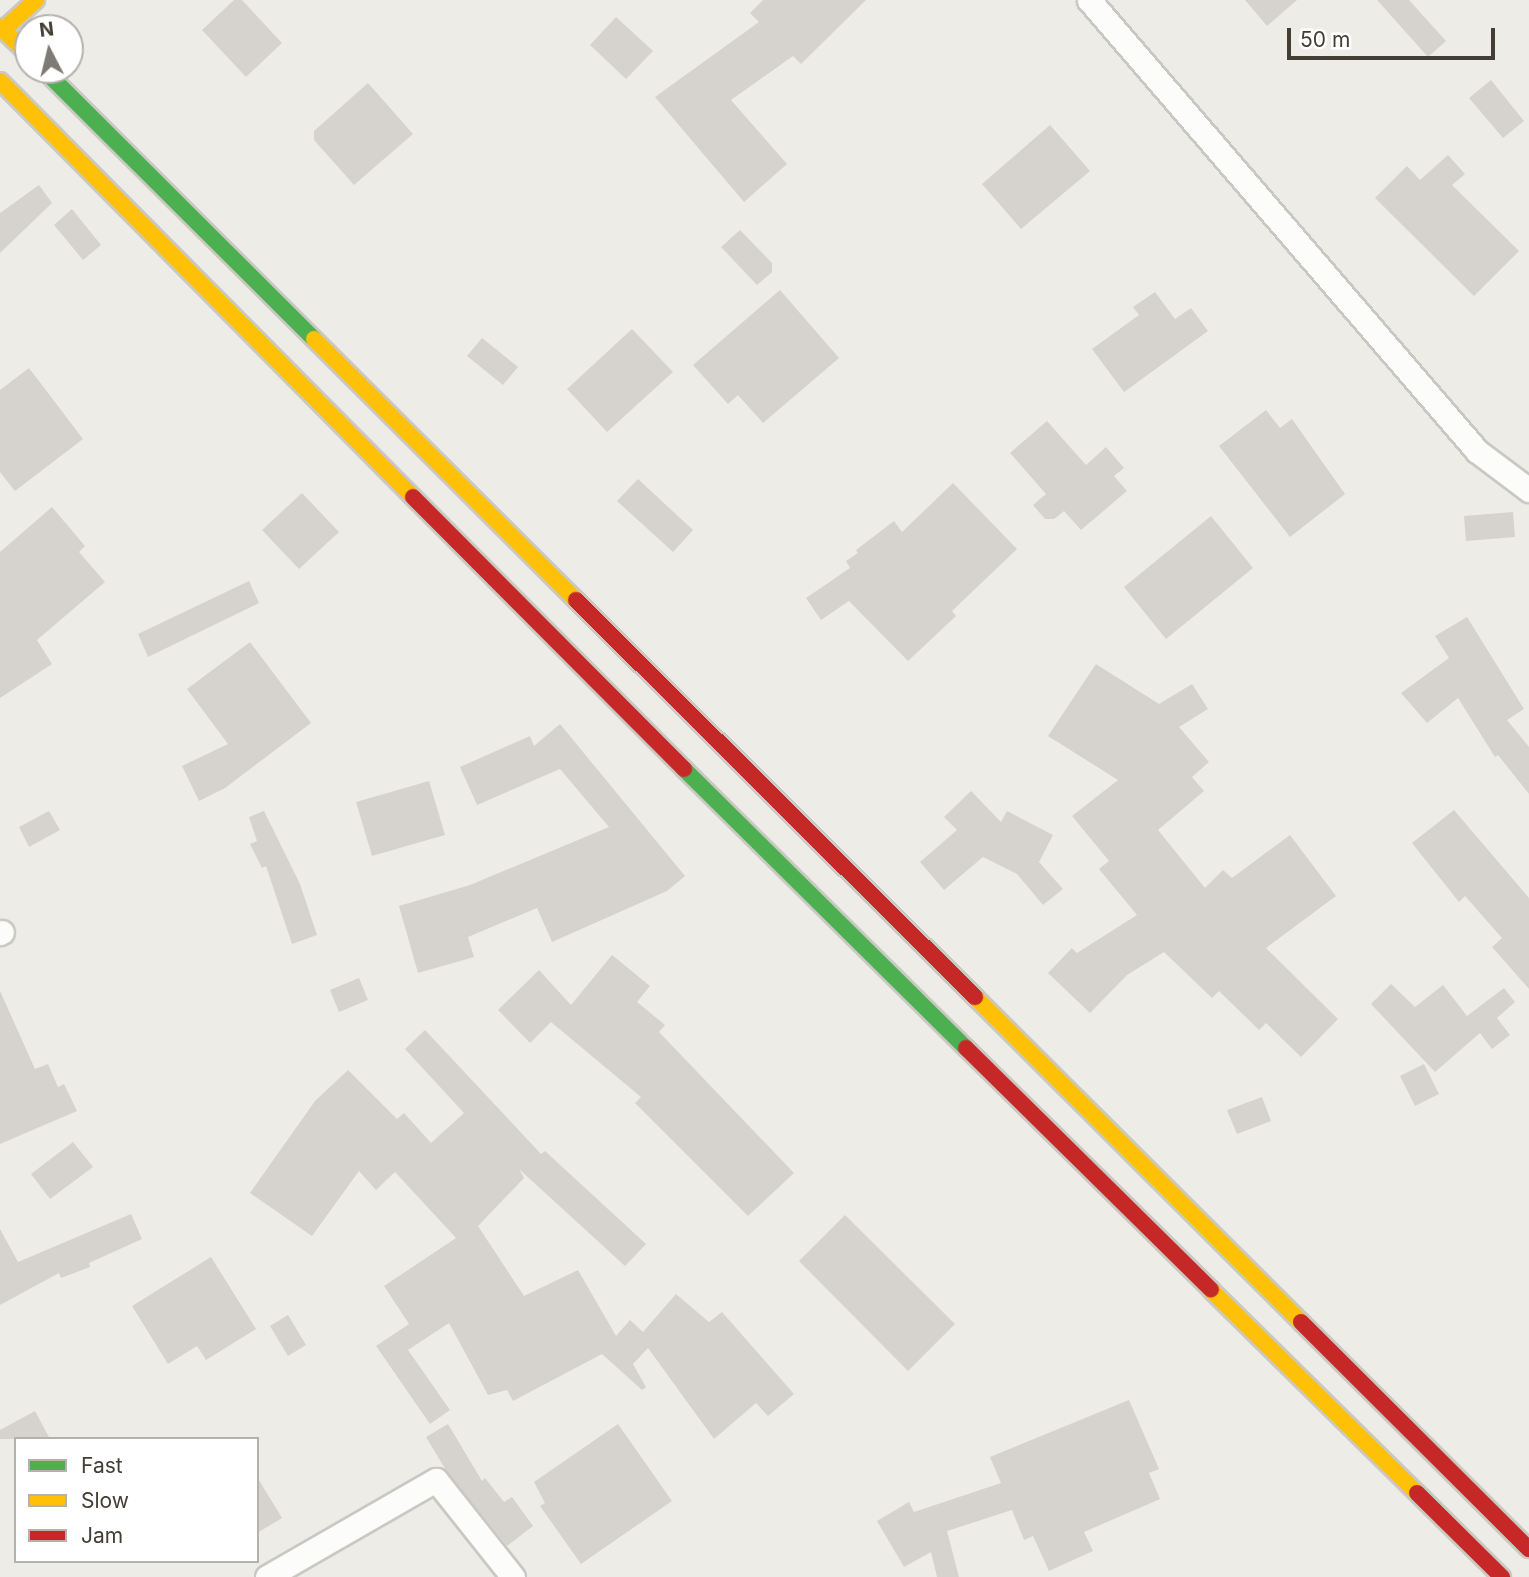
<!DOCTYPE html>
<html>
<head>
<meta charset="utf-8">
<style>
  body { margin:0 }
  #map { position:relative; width:1529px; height:1577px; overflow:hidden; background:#eeece7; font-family:Inter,sans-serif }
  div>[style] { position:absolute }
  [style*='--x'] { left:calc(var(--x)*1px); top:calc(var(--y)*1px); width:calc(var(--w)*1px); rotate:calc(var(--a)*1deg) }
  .building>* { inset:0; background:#d6d3ce }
  .roads { filter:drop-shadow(2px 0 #cac8c3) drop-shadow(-2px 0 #cac8c3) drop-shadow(0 2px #cac8c3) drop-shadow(0 -2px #cac8c3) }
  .street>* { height:23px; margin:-11.5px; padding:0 11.5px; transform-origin:11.5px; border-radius:11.5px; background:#fcfcfb }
  .fast>* { height:16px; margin:-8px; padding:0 8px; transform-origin:8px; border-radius:8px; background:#4caf50 }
  .slow>* { height:16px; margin:-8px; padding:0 8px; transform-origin:8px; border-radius:8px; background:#ffc107 }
  .jam>* { height:16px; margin:-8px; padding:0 8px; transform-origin:8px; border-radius:8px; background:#c62828 }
  span { translate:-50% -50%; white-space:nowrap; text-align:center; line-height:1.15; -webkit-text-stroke:5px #fff; paint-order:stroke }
  .legend { position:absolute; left:14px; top:1437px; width:245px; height:126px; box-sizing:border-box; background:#fff; border:2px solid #b4b1ae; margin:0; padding:9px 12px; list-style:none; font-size:21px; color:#433d34 }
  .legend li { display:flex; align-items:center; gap:14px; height:35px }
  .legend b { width:35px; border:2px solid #b4b1ae }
  .north { position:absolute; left:14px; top:14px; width:70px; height:70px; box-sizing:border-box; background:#fff; border:2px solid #b4b1ae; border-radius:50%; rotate:353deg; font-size:19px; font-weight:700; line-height:28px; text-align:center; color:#433d34 }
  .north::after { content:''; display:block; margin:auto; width:24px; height:32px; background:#7f7a73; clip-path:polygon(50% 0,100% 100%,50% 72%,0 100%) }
  .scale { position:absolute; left:1287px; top:28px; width:208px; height:32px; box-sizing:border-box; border:4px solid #433d34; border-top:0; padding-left:9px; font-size:21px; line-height:24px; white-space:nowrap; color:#433d34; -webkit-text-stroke:5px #fff; paint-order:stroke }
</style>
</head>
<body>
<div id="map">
  <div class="building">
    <div style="clip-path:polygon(234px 0,242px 0,282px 43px,246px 77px,202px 30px)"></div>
    <div style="clip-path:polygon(763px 0,866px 0,801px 64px,793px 56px,731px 100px,787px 164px,744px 202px,655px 97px,759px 22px,750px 13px)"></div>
    <div style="clip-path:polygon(1245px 0,1297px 0,1267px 26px)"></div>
    <div style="clip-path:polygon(1377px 0,1409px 0,1446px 41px,1428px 57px)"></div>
    <div style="clip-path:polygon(616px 17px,653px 51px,626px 79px,590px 45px)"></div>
    <div style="clip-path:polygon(1491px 80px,1524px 121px,1503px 138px,1469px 98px)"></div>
    <div style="clip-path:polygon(368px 83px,413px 134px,354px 185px,314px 140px,314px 131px)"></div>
    <div style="clip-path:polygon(1050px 125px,1090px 171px,1021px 229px,982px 184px)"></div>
    <div style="clip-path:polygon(1448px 155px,1465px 174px,1452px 185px,1519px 251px,1474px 296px,1375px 198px,1407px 166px,1420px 180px)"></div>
    <div style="clip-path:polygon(39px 185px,52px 203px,0 253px,0 213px)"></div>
    <div style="clip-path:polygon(72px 209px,101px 245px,83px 260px,54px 225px)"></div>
    <div style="clip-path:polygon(740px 230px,772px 263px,772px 272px,757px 285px,721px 247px)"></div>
    <div style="clip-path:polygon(780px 290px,839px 358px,763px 423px,738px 395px,728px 404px,693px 365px)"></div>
    <div style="clip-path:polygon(1155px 292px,1175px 319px,1191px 308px,1208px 331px,1124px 392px,1092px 349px,1139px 315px,1133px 307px)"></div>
    <div style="clip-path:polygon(632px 329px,673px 372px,607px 432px,567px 389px)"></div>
    <div style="clip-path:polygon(482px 338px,518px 367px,503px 385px,467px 356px)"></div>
    <div style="clip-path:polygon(29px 368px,83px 439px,15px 491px,0 472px,0 390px)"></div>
    <div style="clip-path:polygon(1266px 410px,1280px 428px,1292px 419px,1345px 494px,1290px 537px,1219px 446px)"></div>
    <div style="clip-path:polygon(1047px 421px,1086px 465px,1106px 447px,1124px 468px,1114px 476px,1127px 491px,1081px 530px,1064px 511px,1054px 519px,1045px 519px,1033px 505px,1046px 494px,1010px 453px)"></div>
    <div style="clip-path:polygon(638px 479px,693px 530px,673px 552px,617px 501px)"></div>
    <div style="clip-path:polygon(953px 483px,1017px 549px,952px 611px,956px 616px,908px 661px,849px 601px,821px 620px,806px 598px,850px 568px,846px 561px,858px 553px,856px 550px,894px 521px,902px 532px)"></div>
    <div style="clip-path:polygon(302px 493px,339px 532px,299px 569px,262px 530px)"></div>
    <div style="clip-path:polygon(52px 507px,85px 546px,79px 552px,105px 582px,37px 640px,52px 664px,0 698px,0 552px)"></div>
    <div style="clip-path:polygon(1513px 512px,1515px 537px,1466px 541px,1464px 516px)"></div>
    <div style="clip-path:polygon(1211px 516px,1253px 568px,1166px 639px,1124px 587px)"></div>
    <div style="clip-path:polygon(249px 581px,259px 603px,148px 657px,138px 634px)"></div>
    <div style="clip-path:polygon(1467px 617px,1524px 709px,1507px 720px,1529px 747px,1529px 794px,1498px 755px,1495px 757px,1458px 698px,1427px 723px,1401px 693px,1449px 658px,1435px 636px)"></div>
    <div style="clip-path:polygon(250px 642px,311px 723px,225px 788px,199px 801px,182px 766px,228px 744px,187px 689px)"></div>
    <div style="clip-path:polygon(1096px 664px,1159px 704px,1192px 684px,1208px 709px,1179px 727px,1209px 762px,1192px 777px,1204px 791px,1158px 830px,1205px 888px,1223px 870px,1232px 878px,1290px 835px,1336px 896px,1266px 948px,1338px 1019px,1301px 1057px,1266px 1023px,1259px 1030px,1219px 991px,1212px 998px,1164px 952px,1127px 975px,1090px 1013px,1048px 973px,1072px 948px,1077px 953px,1137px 915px,1099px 869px,1109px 861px,1072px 816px,1118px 780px,1048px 736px)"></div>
    <div style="clip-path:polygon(560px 724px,685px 876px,667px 891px,552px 942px,537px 908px,468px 937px,474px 957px,418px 973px,399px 906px,470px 885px,609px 827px,560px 769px,477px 805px,460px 767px,530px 736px,534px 746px)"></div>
    <div style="clip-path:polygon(429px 781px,445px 835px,372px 856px,356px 802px)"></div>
    <div style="clip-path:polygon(971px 791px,1001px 822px,1007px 811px,1053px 835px,1039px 862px,1063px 889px,1043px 905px,1017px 874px,983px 857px,944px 890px,920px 862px,957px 830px,944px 817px)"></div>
    <div style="clip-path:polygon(1454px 810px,1529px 898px,1529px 989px,1492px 947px,1502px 938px,1465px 896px,1459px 902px,1412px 843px)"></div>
    <div style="clip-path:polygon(49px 811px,60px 830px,29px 847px,19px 827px)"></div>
    <div style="clip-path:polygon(264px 811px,300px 884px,317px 935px,292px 944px,266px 866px,262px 868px,250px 844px,257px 841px,249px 817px)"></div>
    <div style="clip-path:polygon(612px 955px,650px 986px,637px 1002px,665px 1025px,659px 1032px,794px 1173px,748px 1216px,635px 1103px,641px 1097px,551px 1022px,530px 1043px,498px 1010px,539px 970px,571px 1005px)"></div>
    <div style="clip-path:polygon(359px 978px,368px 1000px,339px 1012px,330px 990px)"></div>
    <div style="clip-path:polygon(1391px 984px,1415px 1007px,1443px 985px,1467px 1016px,1504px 988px,1515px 1002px,1497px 1018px,1510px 1035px,1492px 1049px,1480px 1033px,1435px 1072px,1371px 1004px)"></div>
    <div style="clip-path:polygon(0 991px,35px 1069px,48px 1064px,58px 1087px,64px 1084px,77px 1111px,0 1144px)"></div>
    <div style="clip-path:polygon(425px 1030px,541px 1154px,545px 1151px,646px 1244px,625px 1266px,519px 1169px,524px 1178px,478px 1226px,524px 1296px,578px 1270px,616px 1336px,630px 1320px,643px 1332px,676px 1294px,709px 1322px,722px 1312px,794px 1394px,768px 1416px,756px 1403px,714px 1439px,648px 1348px,633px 1364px,646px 1387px,642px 1390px,602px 1354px,513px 1401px,507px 1390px,488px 1395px,449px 1323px,408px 1350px,450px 1410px,430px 1424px,376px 1346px,409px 1324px,384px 1286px,456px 1238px,395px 1172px,376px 1190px,359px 1171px,312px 1236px,250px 1193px,315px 1101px,348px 1070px,397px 1119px,404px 1113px,431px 1143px,464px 1113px,405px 1049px)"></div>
    <div style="clip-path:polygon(1424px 1064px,1439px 1094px,1415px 1106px,1400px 1076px)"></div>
    <div style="clip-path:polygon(1262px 1097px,1271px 1121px,1237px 1134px,1227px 1110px)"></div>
    <div style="clip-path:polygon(73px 1142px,93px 1167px,50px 1199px,31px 1174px)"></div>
    <div style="clip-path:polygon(131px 1214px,142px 1239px,89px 1263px,90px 1267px,61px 1278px,59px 1273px,0 1305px,0 1229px,18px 1262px)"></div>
    <div style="clip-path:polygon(845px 1215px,955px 1324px,908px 1371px,799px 1261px)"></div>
    <div style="clip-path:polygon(211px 1257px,256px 1329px,206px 1360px,197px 1346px,168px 1364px,132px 1306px)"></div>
    <div style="clip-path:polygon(288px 1315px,306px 1345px,288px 1356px,270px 1326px)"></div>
    <div style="clip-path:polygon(1129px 1400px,1159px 1469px,1149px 1473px,1160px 1499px,1084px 1532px,1093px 1551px,1049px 1571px,1033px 1536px,1024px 1540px,1012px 1510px,947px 1531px,959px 1577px,937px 1577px,931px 1552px,904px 1567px,877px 1521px,909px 1502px,914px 1512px,1001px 1483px,990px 1457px)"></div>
    <div style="clip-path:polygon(35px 1411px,50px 1439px,0 1439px,0 1430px)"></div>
    <div style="clip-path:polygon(448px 1424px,482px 1481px,485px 1478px,504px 1502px,512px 1497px,533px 1526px,507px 1546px,447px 1472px,426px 1437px)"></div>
    <div style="clip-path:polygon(618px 1424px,672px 1501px,581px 1564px,540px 1506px,545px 1503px,534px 1482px)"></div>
    <div style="clip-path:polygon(257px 1477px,282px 1518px,257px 1533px)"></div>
  </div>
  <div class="roads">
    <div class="street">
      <div style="--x:1089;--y:0;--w:595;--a:49.29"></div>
      <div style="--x:1477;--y:451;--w:65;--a:36.9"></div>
      <div style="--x:0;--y:933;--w:2;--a:-27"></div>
      <div style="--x:267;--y:1577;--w:195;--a:-29.9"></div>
      <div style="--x:436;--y:1480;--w:124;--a:51.6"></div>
    </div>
    <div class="fast">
      <div style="--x:44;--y:70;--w:381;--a:44.9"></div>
      <div style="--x:684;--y:769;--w:397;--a:44.7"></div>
    </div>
    <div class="slow">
      <div style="--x:0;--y:27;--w:39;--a:44"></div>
      <div style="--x:3;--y:30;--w:45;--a:-42.3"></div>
      <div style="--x:0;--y:81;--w:586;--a:45.21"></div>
      <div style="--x:314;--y:339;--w:370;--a:44.9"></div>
      <div style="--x:975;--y:997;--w:460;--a:44.9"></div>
      <div style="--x:1211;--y:1290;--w:289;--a:44.6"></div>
    </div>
    <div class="jam">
      <div style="--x:413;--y:497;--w:384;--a:45.1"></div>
      <div style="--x:576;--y:600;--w:563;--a:44.86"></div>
      <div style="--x:966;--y:1048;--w:344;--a:44.6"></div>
      <div style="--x:1301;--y:1322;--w:322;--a:44.9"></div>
      <div style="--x:1417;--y:1493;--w:120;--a:44.7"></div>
    </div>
  </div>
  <ul class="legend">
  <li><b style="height:9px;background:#4caf50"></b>Fast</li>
  <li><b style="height:9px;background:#ffc107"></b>Slow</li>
  <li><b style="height:9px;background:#c62828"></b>Jam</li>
  </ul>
  <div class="north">N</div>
  <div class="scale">50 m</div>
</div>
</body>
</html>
